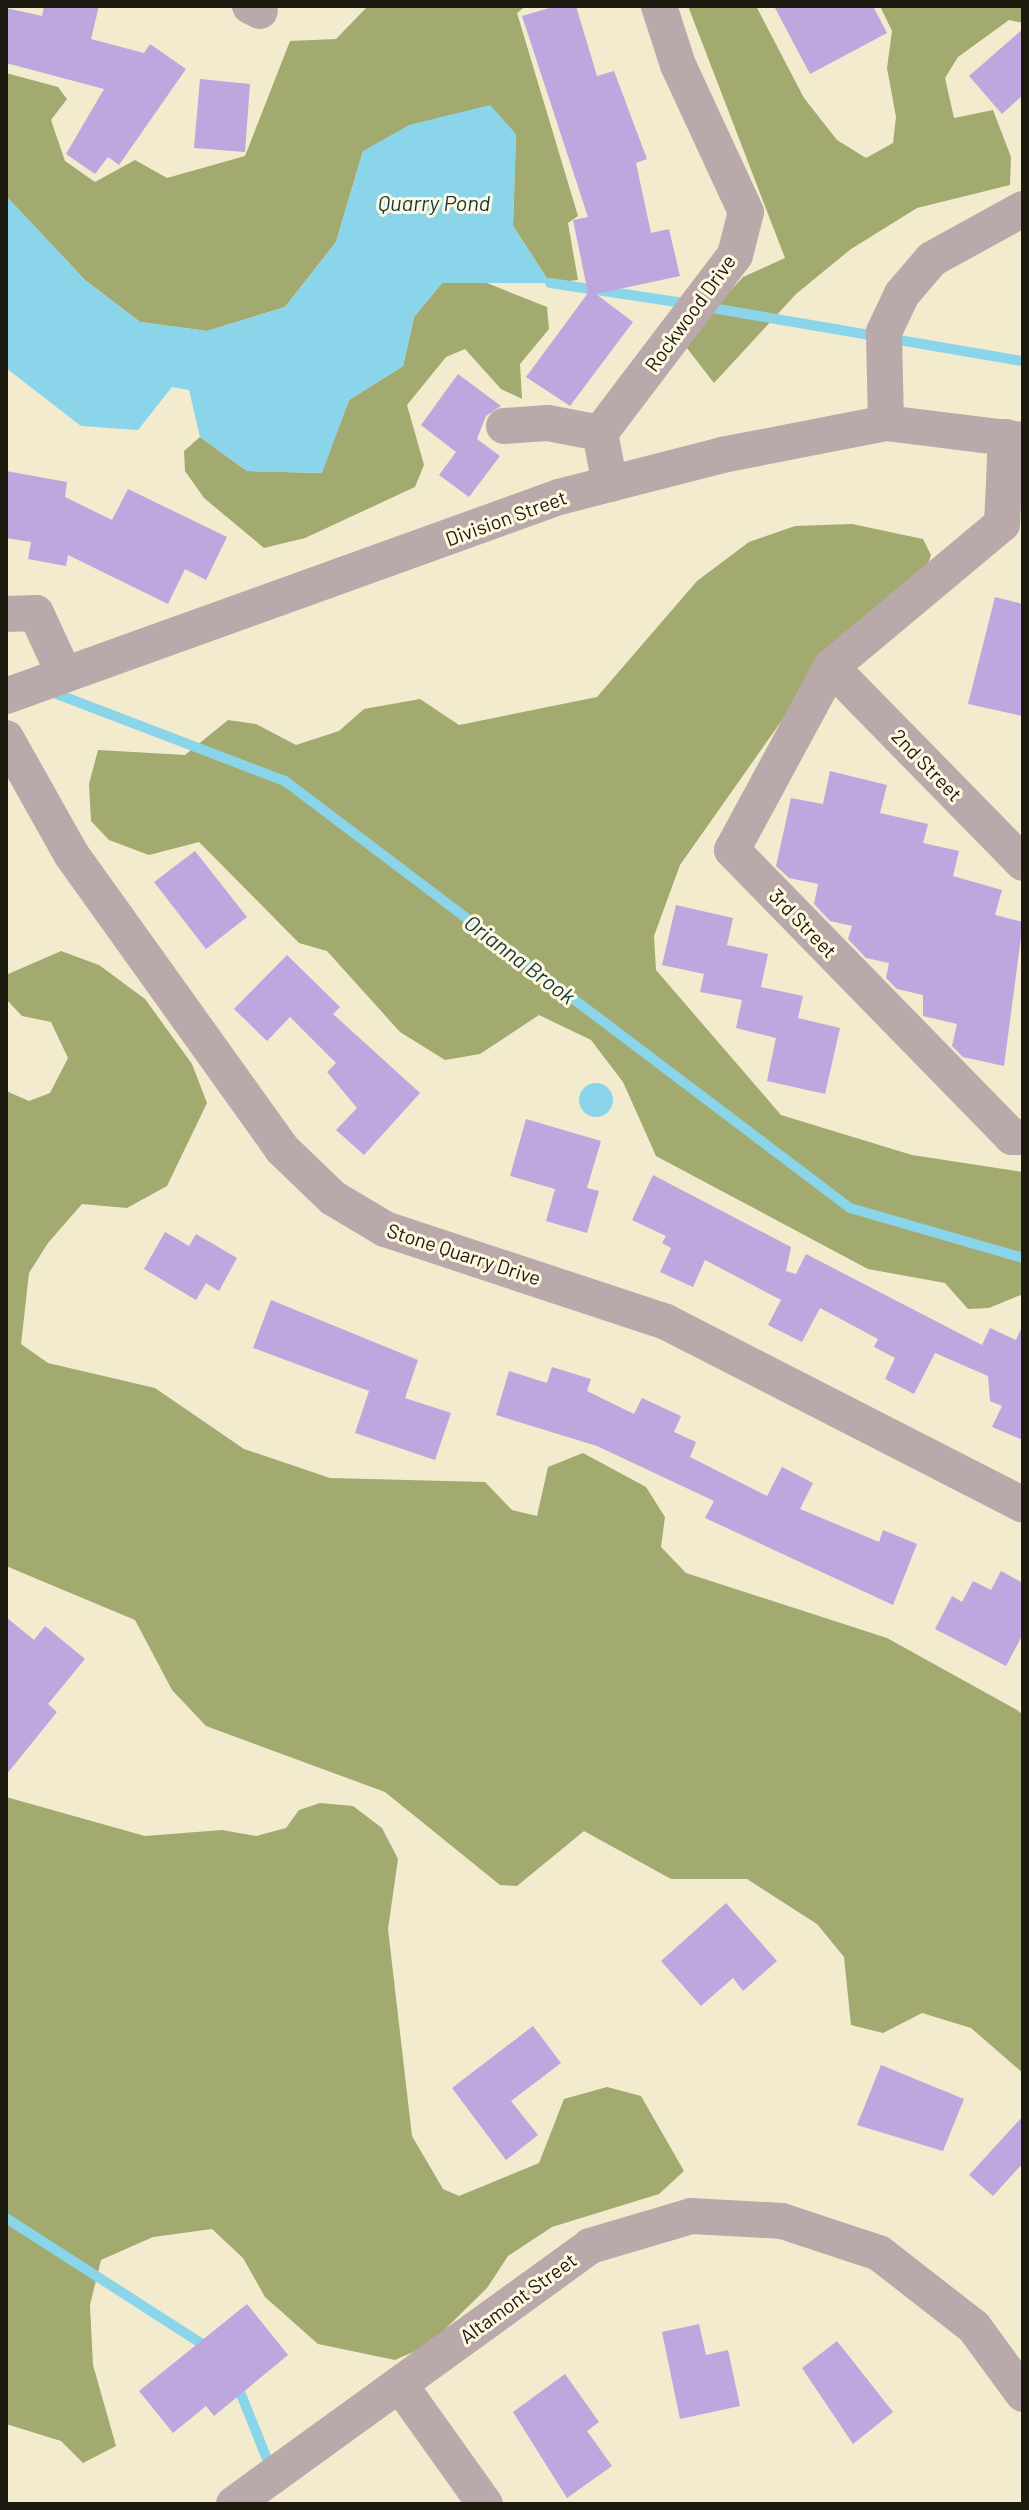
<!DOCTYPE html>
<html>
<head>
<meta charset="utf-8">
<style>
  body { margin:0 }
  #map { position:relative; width:1029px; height:2510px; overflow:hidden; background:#f2ebcd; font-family:Barlow,sans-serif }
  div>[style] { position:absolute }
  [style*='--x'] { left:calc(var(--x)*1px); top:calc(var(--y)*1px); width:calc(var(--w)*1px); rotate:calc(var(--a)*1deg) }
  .forest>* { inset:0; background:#a2aa6f }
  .water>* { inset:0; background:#8ad5ea }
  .round { border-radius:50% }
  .stream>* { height:10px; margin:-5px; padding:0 5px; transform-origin:5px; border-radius:5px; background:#8ad5ea }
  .building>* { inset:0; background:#bda7de }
  .minor>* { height:36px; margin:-18px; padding:0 18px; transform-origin:18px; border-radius:18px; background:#b9a9aa }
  span { translate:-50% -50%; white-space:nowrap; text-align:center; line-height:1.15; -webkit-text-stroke:6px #fef8e0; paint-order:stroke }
  .street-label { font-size:20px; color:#1b190e }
  .water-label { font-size:22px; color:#153943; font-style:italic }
  .frame { position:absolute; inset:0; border:8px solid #1b190e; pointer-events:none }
</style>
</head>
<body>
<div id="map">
  <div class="forest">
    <div style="clip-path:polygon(368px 6px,526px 6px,517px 13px,578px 216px,568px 223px,578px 280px,550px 283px,513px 226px,516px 134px,363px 151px,336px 242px,285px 307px,207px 331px,140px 322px,85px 280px,6px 196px,6px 73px,58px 87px,67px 99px,51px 120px,65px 161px,95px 182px,135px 160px,167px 178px,245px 156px,290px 41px,336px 39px)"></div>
    <div style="clip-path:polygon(688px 6px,756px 6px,804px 98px,837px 140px,866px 158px,893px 143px,896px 117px,887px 68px,892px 31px,880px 6px,1023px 6px,1023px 23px,1009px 20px,958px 57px,945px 78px,954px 118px,993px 110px,1011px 157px,1010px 185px,917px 208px,851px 249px,796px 294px,714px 383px,683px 343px,743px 277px,785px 258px)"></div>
    <div style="clip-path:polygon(442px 283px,487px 283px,547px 307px,549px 329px,520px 364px,522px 399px,501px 389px,465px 349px,446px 357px,407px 405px,424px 465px,415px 487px,305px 538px,264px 548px,204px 498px,185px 471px,184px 451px,200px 437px,247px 471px,321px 473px,349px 400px,403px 366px,414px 317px)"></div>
    <div style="clip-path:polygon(852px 524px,923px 539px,931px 555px,923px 580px,792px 706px,680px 865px,654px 936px,656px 970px,781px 1115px,912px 1155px,1023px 1172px,1023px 1294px,989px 1308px,968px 1309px,945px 1283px,868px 1269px,656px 1156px,623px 1082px,591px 1040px,539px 1015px,480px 1054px,445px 1060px,400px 1032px,327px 951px,299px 943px,199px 842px,149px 855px,109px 840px,91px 821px,89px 784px,98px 750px,185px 755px,228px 720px,256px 724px,296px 745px,339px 731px,364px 709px,420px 699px,459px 725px,597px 697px,697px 581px,749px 542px,795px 526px)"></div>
    <div style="clip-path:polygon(61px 951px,99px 965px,145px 999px,192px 1064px,207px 1103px,167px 1186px,127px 1208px,82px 1204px,48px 1243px,29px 1273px,21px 1344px,48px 1363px,155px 1388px,244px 1449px,330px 1478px,485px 1482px,512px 1510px,537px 1516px,548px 1467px,583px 1453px,646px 1487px,665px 1517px,661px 1547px,686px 1573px,887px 1638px,1017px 1710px,1023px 1715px,1023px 2073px,971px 2028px,922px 2013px,883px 2033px,851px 2025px,844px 1957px,817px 1924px,747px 1879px,671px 1879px,584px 1831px,517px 1886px,500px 1885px,385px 1792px,206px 1726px,172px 1690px,135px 1620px,6px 1566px,6px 1091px,29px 1101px,50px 1093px,68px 1058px,51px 1022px,22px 1016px,6px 999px,6px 975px)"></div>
    <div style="clip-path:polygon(6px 1797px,145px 1836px,222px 1830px,256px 1836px,286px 1828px,299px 1810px,320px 1803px,353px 1806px,382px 1828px,398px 1859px,388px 1929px,412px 2136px,443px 2189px,459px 2196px,539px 2163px,564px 2099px,607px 2087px,641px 2096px,684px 2171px,659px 2194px,552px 2227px,508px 2256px,487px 2288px,429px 2345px,395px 2360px,318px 2344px,265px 2297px,243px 2258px,212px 2229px,153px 2237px,101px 2260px,90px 2305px,93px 2365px,116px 2446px,83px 2463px,61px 2441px,6px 2424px)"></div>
  </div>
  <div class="water">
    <div style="clip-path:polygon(490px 105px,516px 134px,513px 226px,550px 283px,442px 283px,414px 317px,403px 366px,349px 400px,322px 473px,247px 471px,200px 437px,189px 390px,172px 387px,138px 430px,81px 426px,6px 368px,6px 196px,85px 280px,140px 322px,207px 331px,285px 307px,336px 242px,363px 151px,409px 125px)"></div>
    <div class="round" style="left:579px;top:1083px;width:34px;height:34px"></div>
  </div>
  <div class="stream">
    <div style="--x:550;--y:283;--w:142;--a:8.5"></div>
    <div style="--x:706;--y:307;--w:322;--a:9.7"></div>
    <div style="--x:49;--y:691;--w:253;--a:20.9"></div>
    <div style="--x:285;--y:781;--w:708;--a:37.08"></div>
    <div style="--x:850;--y:1208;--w:180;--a:16.1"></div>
    <div style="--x:6;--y:2218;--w:242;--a:32.7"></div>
    <div style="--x:236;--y:2382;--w:96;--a:68"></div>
  </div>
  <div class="building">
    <div style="clip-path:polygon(44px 6px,99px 6px,91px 39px,144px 53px,150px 44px,186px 69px,119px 165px,108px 157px,95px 174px,66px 154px,104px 89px,6px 63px,6px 8px,42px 16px)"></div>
    <div style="clip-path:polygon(556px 6px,576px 6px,597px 76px,614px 71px,647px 159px,636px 163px,651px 233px,669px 229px,680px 276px,596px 294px,633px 322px,570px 406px,526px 377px,588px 293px,573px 220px,588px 217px,522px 16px)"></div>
    <div style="clip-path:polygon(774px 6px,873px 6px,887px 33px,810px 74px)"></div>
    <div style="clip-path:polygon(1023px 29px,1023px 95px,1002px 114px,969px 76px)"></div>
    <div style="clip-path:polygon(200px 79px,250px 84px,245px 152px,194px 148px)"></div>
    <div style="clip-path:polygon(458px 374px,501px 406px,486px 416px,477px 439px,500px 456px,469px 497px,439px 475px,456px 452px,421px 425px)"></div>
    <div style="clip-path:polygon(6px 471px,67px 482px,65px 497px,112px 520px,128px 489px,227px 537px,206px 580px,185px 569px,168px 604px,68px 555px,66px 566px,28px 559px,31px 542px,6px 538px)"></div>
    <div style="clip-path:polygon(995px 597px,1023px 604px,1023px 716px,968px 704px)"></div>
    <div style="clip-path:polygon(830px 771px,887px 785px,880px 813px,928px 824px,923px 843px,959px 851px,953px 876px,1002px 890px,995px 915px,1023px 922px,1004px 1066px,963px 1057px,952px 1046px,957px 1024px,923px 1016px,923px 995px,897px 989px,886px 978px,889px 963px,866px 958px,848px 939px,852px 926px,830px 921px,814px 904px,818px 884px,789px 878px,776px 866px,791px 798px,823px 804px)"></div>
    <div style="clip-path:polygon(195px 851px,247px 917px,206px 949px,154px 882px)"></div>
    <div style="clip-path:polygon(676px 905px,733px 918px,727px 945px,768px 954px,761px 987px,803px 996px,798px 1018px,840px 1028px,825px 1094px,767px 1081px,776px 1038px,736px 1028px,742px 1000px,700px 992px,704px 974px,662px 965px)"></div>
    <div style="clip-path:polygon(287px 955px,340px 1007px,333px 1014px,420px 1093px,364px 1155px,336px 1130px,357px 1108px,327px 1072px,336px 1063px,290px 1017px,267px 1041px,234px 1009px)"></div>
    <div style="clip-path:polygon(526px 1119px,601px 1141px,587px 1188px,599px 1191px,587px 1233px,546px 1221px,555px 1189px,510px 1176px)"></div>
    <div style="clip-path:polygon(653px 1175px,791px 1247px,786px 1271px,796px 1274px,806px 1254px,982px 1345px,990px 1328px,1016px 1340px,1023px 1324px,1023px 1440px,992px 1427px,1002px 1406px,990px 1401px,988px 1376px,935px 1353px,914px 1394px,885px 1379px,895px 1358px,874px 1347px,878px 1339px,820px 1308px,802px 1342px,768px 1325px,781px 1300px,705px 1260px,693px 1287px,660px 1272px,671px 1248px,662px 1243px,666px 1236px,632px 1220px)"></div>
    <div style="clip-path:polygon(165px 1232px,189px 1246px,196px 1234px,237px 1258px,219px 1291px,206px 1283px,196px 1300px,144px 1269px)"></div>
    <div style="clip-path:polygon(271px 1300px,418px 1360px,405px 1398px,451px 1413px,435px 1460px,355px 1433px,369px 1391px,253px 1348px)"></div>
    <div style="clip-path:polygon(552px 1367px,591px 1379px,587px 1391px,634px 1414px,642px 1398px,681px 1416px,674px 1432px,696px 1442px,690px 1457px,767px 1496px,782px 1467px,813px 1483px,800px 1509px,879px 1542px,883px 1530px,917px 1544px,893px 1605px,705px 1518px,714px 1501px,597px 1446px,496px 1415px,509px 1371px,547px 1383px)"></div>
    <div style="clip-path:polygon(1001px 1571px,1023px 1583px,1023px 1634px,1006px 1666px,935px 1629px,952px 1596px,962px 1602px,973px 1581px,991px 1590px)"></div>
    <div style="clip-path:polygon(6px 1617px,34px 1640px,45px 1626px,85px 1659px,48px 1704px,57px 1712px,6px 1775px)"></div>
    <div style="clip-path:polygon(726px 1903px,777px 1961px,743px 1991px,733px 1978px,701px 2006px,661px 1961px)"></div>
    <div style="clip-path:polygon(533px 2026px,561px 2063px,511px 2101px,538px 2135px,506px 2160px,452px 2088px)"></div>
    <div style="clip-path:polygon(881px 2065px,964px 2099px,943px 2151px,857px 2125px)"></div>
    <div style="clip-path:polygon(1023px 2116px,1023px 2163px,993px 2196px,969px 2175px)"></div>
    <div style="clip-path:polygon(247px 2304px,288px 2355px,214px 2416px,206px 2406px,173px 2433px,139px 2391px)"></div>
    <div style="clip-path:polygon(699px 2324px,706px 2355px,728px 2350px,740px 2406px,680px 2419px,662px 2332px)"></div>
    <div style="clip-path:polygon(837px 2341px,893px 2412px,853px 2444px,802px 2368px)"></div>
    <div style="clip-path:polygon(565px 2374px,599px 2422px,587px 2431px,612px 2466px,567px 2498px,513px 2412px)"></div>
  </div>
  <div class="minor">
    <div style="--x:250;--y:6;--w:11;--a:27"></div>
    <div style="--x:886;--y:423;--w:91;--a:-91.3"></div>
    <div style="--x:884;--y:332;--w:42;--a:-64.7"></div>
    <div style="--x:902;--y:294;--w:46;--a:-49.4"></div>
    <div style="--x:932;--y:259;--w:104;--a:-28.8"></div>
    <div style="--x:504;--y:426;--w:44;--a:-3.9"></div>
    <div style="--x:548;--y:423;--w:53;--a:10.9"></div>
    <div style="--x:1006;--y:437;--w:87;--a:92.6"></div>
    <div style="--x:1002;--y:524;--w:223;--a:140.1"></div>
    <div style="--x:831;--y:667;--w:208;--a:118.4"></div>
    <div style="--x:732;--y:850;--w:401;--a:45.7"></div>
    <div style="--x:1012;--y:1137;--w:11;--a:0"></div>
    <div style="--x:610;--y:484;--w:52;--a:-101.1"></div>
    <div style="--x:600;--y:433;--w:223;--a:-52.8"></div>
    <div style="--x:735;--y:255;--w:44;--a:-75.7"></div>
    <div style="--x:746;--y:212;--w:162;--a:-114.8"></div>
    <div style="--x:678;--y:65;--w:62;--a:-107.9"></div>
    <div style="--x:6;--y:614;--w:30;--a:-2"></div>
    <div style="--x:36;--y:613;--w:67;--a:65.3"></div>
    <div style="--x:831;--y:667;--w:274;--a:45.6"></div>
    <div style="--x:6;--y:696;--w:588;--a:-19.79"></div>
    <div style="--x:559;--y:497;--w:168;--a:-14.4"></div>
    <div style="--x:722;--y:455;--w:167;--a:-11"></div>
    <div style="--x:886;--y:423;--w:138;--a:7.1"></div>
    <div style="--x:6;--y:738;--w:133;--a:60.7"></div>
    <div style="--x:71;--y:854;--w:363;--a:54.4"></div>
    <div style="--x:282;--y:1149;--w:71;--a:43.9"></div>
    <div style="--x:333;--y:1198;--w:61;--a:30.8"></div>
    <div style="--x:385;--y:1229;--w:296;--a:18.3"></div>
    <div style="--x:666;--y:1322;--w:401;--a:27.1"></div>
    <div style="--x:400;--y:2385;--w:146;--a:54.5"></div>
    <div style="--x:234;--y:2504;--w:440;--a:-35.9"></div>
    <div style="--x:590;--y:2246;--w:105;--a:-16.5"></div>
    <div style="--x:691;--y:2216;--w:91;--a:3.1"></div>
    <div style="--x:782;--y:2221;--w:102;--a:18.3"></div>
    <div style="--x:879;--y:2253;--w:120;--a:37.9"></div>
    <div style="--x:974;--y:2327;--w:83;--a:53.8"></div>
  </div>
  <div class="street-label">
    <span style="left:690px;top:313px;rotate:-54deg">Rockwood Drive</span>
    <span style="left:506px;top:518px;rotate:-20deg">Division Street</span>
    <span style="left:927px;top:765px;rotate:46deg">2nd Street</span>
    <span style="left:803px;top:923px;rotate:46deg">3rd Street</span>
    <span style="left:464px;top:1254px;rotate:18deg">Stone Quarry Drive</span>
    <span style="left:518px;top:2298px;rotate:-36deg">Altamont Street</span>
  </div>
  <div class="water-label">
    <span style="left:434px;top:203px">Quarry Pond</span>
    <span style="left:520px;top:959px;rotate:37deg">Orianna Brook</span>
  </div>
  <div class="frame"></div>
</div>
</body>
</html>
